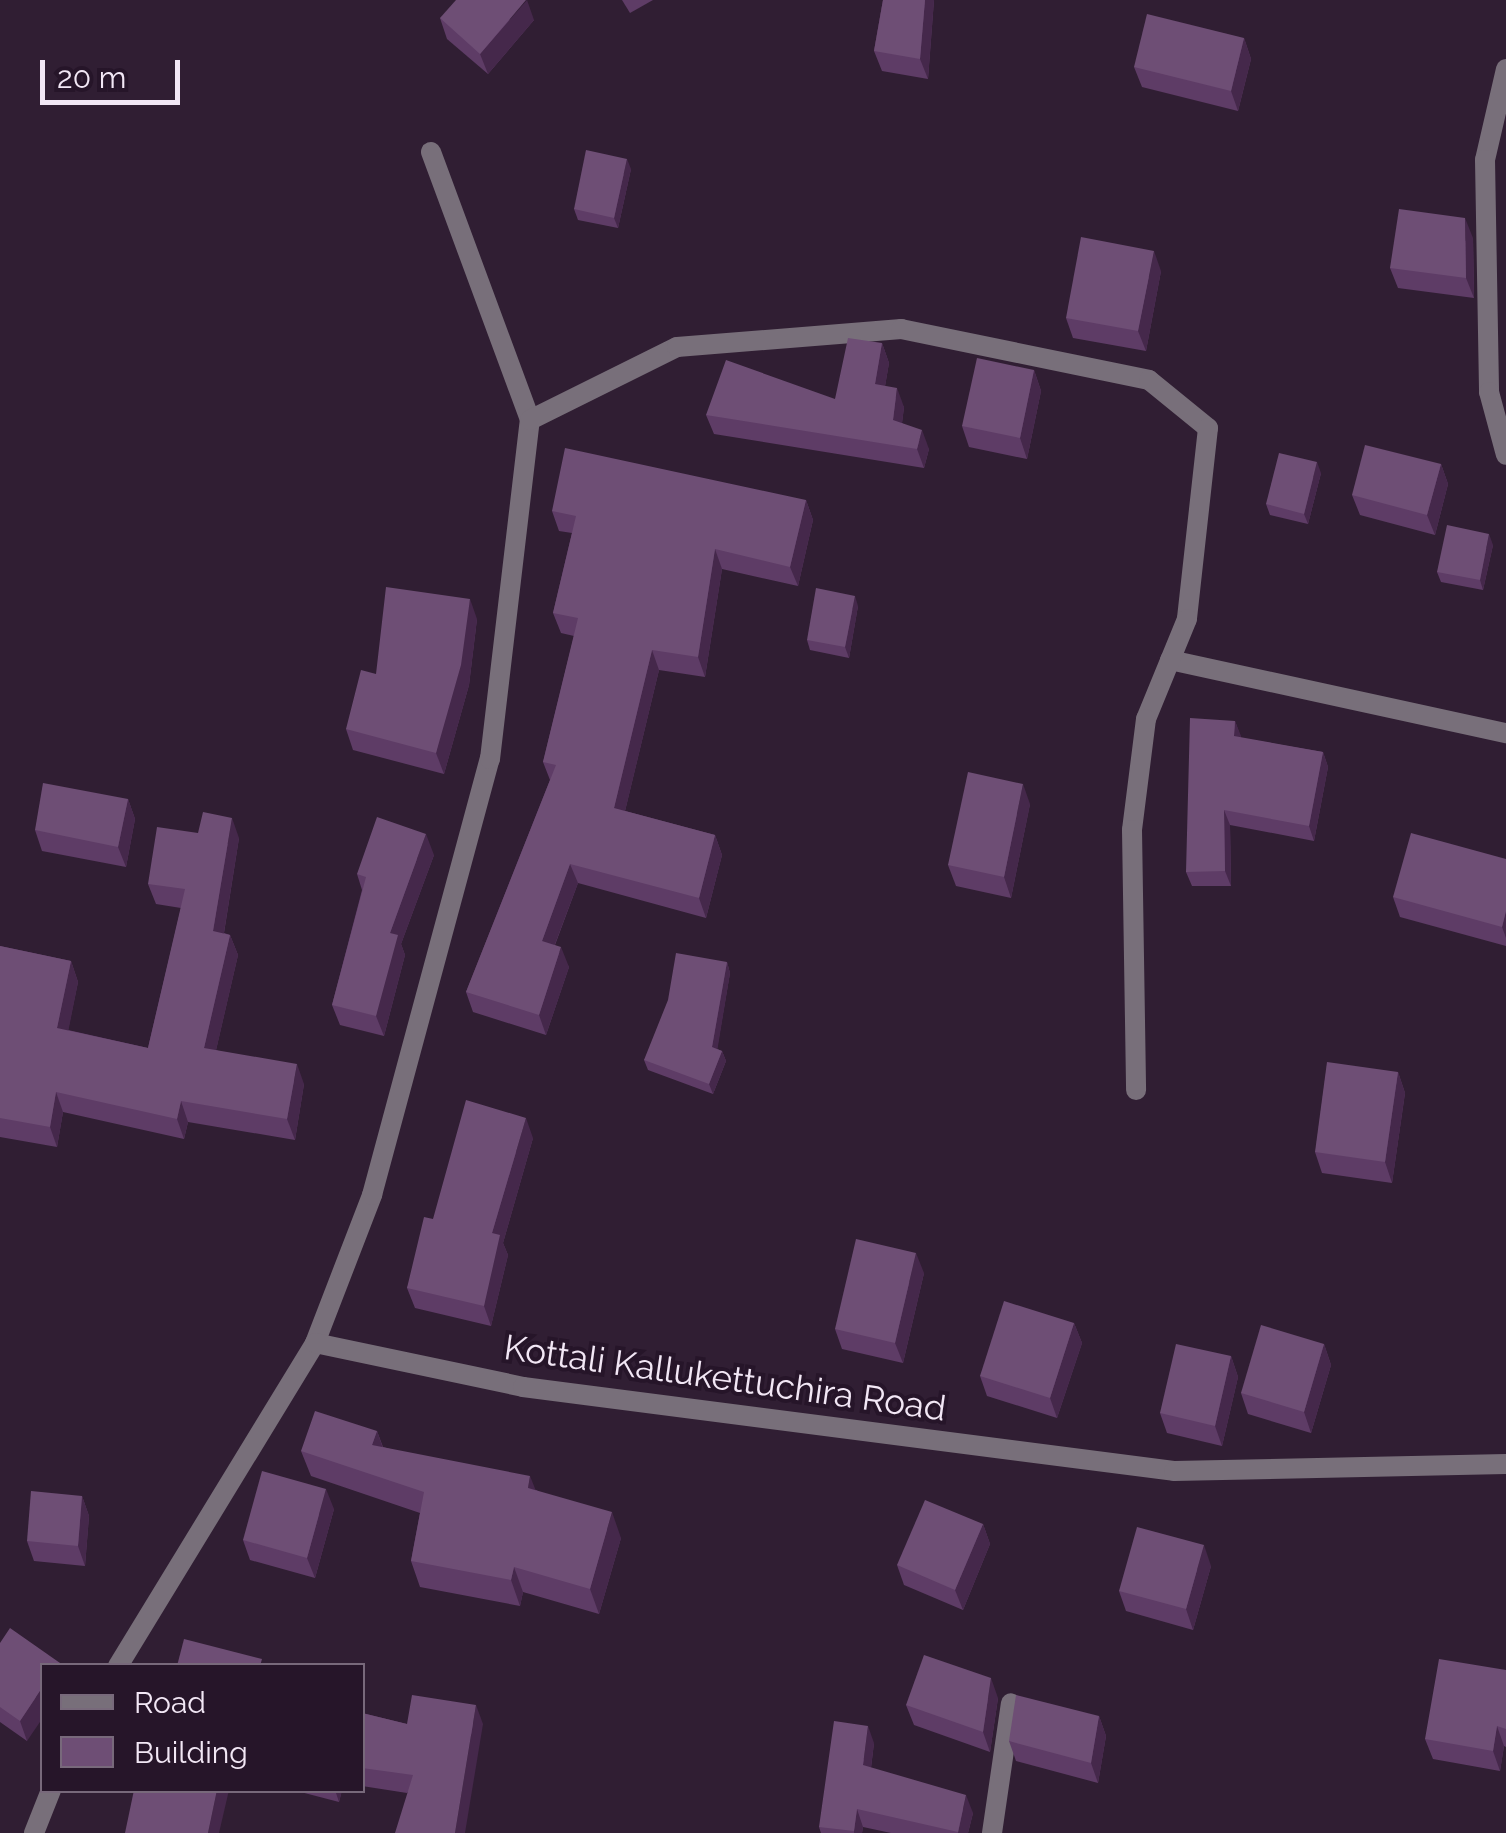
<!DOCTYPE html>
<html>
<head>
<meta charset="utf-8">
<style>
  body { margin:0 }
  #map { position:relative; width:1506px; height:1833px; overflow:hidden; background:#301e33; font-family:Raleway,sans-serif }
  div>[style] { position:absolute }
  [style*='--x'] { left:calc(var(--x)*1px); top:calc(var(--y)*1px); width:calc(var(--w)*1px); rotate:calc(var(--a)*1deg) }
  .minor>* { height:20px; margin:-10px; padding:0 10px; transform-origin:10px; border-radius:10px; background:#786f7a }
  .wall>* { inset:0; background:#5e3c66 }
  .shaded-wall>* { inset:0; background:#45284b }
  .building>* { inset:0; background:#6e4e75 }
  span { translate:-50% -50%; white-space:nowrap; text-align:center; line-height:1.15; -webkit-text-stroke:8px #261529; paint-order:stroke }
  .street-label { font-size:35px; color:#f2e7f5 }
  .legend { position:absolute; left:40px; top:1663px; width:325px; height:130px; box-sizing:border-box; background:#261529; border:2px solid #78697b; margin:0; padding:12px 18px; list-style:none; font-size:30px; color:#f2e7f5 }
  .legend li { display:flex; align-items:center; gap:20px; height:50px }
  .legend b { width:50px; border:2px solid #78697b }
  .scale { position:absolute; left:40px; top:60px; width:140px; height:45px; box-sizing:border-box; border:5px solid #f2e7f5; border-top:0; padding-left:12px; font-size:30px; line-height:35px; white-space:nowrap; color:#f2e7f5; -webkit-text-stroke:8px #261529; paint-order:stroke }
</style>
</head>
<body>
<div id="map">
  <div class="minor">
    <div style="--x:1506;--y:69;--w:93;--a:103"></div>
    <div style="--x:1485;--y:160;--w:232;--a:89"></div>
    <div style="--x:1489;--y:392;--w:65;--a:74.9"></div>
    <div style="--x:431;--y:152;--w:286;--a:69.7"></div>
    <div style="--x:1170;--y:660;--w:344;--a:12.3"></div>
    <div style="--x:315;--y:1343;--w:159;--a:-68.9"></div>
    <div style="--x:372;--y:1195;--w:452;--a:-74.9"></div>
    <div style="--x:490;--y:759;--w:341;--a:-83.3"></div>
    <div style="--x:530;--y:420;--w:164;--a:-26.4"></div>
    <div style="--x:677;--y:347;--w:225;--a:-4.6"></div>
    <div style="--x:901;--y:329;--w:253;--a:11.6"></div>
    <div style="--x:1149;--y:380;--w:76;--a:39.1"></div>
    <div style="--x:1208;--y:428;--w:192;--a:96.3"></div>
    <div style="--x:1187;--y:619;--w:108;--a:112.3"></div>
    <div style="--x:1146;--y:719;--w:112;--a:97.2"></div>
    <div style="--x:1132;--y:830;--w:260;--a:89.1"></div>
    <div style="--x:118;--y:1666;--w:378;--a:-58.6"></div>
    <div style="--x:315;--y:1343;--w:213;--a:11.9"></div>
    <div style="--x:523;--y:1387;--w:656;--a:7.35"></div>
    <div style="--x:1174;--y:1471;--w:332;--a:-1.2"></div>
    <div style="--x:34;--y:1833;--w:46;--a:-68.4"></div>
    <div style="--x:992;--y:1833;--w:131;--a:-81.7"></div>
  </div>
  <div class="wall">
    <div style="clip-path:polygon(622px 0,653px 0,630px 13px)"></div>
    <div style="clip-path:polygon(883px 0,934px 0,928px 79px,882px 71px,874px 51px)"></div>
    <div style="clip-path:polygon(440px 18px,534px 20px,488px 74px,447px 39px)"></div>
    <div style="clip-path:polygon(1244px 38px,1251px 59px,1238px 111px,1142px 87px,1134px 67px)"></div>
    <div style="clip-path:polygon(631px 169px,618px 228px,578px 220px,574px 209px)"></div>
    <div style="clip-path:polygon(1473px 238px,1474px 298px,1398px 288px,1390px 268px)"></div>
    <div style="clip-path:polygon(1161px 271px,1146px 351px,1073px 338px,1066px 318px)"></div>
    <div style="clip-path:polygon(882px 343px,889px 363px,885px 386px,904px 407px,902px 423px,929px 449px,924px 468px,714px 434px,706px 415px,835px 399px)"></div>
    <div style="clip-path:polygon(1034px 370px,1041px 391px,1027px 459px,969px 447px,962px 426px)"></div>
    <div style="clip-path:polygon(1441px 464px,1448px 484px,1435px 535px,1360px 515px,1352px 495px)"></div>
    <div style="clip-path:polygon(1321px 473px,1308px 524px,1270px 515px,1266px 504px)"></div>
    <div style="clip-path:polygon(806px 500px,813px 520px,798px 586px,722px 569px,705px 677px,659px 670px,625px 811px,715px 835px,722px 855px,706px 918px,578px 883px,555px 945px,569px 967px,546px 1035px,473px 1012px,466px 992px,550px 780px,543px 762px,574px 636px,561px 633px,553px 613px,572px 533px,559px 531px,552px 511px)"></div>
    <div style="clip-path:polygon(1493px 545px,1483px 590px,1441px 582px,1437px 572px)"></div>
    <div style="clip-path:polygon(858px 606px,849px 658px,810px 650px,807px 640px)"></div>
    <div style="clip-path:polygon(477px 619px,469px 685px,444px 774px,353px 750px,346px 729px)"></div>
    <div style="clip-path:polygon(1235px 721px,1241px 738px,1323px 752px,1328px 767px,1314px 841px,1230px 825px,1231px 886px,1192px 886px,1186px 872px)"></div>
    <div style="clip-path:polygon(128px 799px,135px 819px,126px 867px,42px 851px,35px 830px)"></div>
    <div style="clip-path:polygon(1030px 804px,1011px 898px,956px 886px,948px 865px)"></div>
    <div style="clip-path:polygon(239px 838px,224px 933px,230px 935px,238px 955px,216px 1050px,304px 1084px,295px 1140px,188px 1122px,184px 1139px,63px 1112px,57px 1147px,0 1137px,0 946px,71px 961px,78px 982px,68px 1030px,148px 1048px,181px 908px,156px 904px,148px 884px)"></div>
    <div style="clip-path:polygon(434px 855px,401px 944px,405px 955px,384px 1036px,340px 1025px,332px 1005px,362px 890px,357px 874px)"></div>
    <div style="clip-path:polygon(1506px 859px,1506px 946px,1400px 917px,1393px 897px)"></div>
    <div style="clip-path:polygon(727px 962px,730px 973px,717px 1049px,722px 1051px,726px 1061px,713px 1094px,648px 1070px,644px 1060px)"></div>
    <div style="clip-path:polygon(1398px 1072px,1405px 1093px,1392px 1183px,1322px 1173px,1315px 1152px)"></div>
    <div style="clip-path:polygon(533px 1138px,503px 1243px,508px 1255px,491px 1326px,415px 1308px,407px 1288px,433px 1219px)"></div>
    <div style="clip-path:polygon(924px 1273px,903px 1363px,842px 1349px,835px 1329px)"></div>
    <div style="clip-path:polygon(1074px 1323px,1082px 1343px,1057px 1418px,987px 1396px,980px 1376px)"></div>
    <div style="clip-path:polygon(1324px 1344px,1331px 1365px,1311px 1433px,1248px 1414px,1241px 1393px)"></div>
    <div style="clip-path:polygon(1231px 1356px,1238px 1377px,1222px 1446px,1167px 1433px,1160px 1413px)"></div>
    <div style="clip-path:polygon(377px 1431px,383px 1447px,536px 1490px,621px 1538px,599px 1614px,523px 1592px,520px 1606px,420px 1587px,411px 1561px,420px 1513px,311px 1476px,301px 1451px)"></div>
    <div style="clip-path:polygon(82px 1496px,89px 1516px,85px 1566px,34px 1561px,27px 1541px)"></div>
    <div style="clip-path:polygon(334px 1509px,315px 1578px,250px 1560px,243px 1540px)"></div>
    <div style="clip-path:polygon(983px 1524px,990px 1544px,963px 1610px,904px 1585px,897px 1565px)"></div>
    <div style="clip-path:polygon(1211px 1566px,1193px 1630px,1126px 1611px,1119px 1591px)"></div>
    <div style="clip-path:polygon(0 1643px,60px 1663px,61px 1666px,42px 1666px,27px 1741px,0 1722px)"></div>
    <div style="clip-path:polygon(1506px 1670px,1506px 1747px,1504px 1746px,1500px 1771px,1433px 1759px,1425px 1739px)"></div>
    <div style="clip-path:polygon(998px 1698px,990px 1752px,914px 1725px,906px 1705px)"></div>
    <div style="clip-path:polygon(362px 1713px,407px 1724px,483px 1724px,407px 1793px,362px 1786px)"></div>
    <div style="clip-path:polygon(1099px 1716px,1106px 1736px,1098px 1783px,1016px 1761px,1009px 1741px)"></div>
    <div style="clip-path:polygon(874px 1743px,871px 1768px,973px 1813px,968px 1833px,891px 1833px,863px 1827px,862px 1833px,821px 1833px,819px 1827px)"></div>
    <div style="clip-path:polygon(293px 1790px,342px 1790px,339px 1802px)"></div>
  </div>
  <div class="shaded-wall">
    <div style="clip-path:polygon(527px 0,534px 20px,488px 74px,480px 54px)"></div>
    <div style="clip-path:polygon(925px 0,934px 0,928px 79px,920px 59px)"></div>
    <div style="clip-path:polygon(1244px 38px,1251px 59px,1238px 111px,1231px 91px)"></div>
    <div style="clip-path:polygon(627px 159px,631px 169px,618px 228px,614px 218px)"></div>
    <div style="clip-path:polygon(1465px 218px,1473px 238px,1474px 298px,1466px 278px)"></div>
    <div style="clip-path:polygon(1154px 251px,1161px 271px,1146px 351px,1138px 331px)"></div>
    <div style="clip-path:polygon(882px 343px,889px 363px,882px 404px,875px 384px)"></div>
    <div style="clip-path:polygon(1034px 370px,1041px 391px,1027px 459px,1020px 438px)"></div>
    <div style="clip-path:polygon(897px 388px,904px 407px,900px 439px,893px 420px)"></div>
    <div style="clip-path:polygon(922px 430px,929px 449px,924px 468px,917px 449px)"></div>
    <div style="clip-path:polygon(1317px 462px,1321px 473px,1308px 524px,1304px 514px)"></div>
    <div style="clip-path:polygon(1441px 464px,1448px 484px,1435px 535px,1427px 515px)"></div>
    <div style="clip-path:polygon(806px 500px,813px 520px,798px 586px,790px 567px)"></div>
    <div style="clip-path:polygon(1489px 534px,1493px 545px,1483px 590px,1480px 580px)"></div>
    <div style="clip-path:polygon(715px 549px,722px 569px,705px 677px,698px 657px)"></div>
    <div style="clip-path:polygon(855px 596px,858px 606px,849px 658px,845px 647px)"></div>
    <div style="clip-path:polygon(470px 599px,477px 619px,469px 685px,444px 774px,436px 753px)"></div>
    <div style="clip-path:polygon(652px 650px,659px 670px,621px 828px,614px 808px)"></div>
    <div style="clip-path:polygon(1235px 721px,1241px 736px,1240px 751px,1234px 736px)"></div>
    <div style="clip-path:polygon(1323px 752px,1328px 767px,1314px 841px,1309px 826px)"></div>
    <div style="clip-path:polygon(1023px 784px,1030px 804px,1011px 898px,1004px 877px)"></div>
    <div style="clip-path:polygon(128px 799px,135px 819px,126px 867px,118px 847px)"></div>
    <div style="clip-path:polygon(1224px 810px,1230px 825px,1231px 886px,1225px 871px)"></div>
    <div style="clip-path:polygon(232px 818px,239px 838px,221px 951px,213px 931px)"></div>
    <div style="clip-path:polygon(426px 834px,434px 855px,401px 944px,405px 955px,384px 1036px,376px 1016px,390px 933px)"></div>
    <div style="clip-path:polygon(715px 835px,722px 855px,706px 918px,699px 898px)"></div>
    <div style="clip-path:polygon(570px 864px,578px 883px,549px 960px,542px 941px)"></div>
    <div style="clip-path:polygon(1506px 911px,1506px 938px,1502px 927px)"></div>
    <div style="clip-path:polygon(230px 935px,238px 955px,212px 1068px,204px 1048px)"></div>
    <div style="clip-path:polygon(561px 947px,569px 967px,546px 1035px,539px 1015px)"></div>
    <div style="clip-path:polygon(71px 961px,78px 982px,65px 1048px,57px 1028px)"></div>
    <div style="clip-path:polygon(727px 962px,730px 973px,716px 1058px,712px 1047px)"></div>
    <div style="clip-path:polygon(722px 1051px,726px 1061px,713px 1094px,709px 1084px)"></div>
    <div style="clip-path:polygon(297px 1064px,304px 1084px,295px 1140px,287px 1119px)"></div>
    <div style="clip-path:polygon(1398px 1072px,1405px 1093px,1392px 1183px,1385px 1162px)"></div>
    <div style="clip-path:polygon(56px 1092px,63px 1112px,57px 1147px,50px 1127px)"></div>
    <div style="clip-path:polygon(181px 1101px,188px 1122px,184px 1139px,177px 1119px)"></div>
    <div style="clip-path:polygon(526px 1118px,533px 1138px,503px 1243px,508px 1255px,491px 1326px,484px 1306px,492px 1233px)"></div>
    <div style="clip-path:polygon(916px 1253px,924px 1273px,903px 1363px,895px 1343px)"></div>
    <div style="clip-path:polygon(1074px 1323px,1082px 1343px,1057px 1418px,1050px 1398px)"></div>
    <div style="clip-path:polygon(1324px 1344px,1331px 1365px,1311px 1433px,1304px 1412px)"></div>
    <div style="clip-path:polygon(1231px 1356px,1238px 1377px,1222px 1446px,1215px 1426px)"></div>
    <div style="clip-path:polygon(377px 1431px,386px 1457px,372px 1445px)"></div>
    <div style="clip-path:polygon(530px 1476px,540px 1501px,528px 1488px)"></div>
    <div style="clip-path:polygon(326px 1489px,334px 1509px,315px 1578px,307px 1558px)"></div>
    <div style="clip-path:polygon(82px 1496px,89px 1516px,85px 1566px,78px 1546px)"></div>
    <div style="clip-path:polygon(612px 1512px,621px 1538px,599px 1614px,590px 1589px)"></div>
    <div style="clip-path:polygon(983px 1524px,990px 1544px,963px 1610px,955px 1590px)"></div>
    <div style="clip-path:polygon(1204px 1545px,1211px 1566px,1193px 1630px,1186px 1609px)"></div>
    <div style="clip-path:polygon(514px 1567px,523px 1592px,520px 1606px,511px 1580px)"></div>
    <div style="clip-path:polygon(991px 1678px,998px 1698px,990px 1752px,983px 1732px)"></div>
    <div style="clip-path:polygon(42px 1688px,42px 1719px,27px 1741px,20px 1721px)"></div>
    <div style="clip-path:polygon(476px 1705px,483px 1724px,465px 1833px,455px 1833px)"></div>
    <div style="clip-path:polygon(1099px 1716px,1106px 1736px,1098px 1783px,1091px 1763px)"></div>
    <div style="clip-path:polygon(868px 1726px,874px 1743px,869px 1783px,863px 1765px)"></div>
    <div style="clip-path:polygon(1497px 1726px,1504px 1746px,1500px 1771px,1493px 1751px)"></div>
    <div style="clip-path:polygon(217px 1790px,229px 1790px,219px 1833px,208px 1833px)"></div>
    <div style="clip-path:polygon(335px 1790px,342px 1790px,339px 1802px)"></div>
    <div style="clip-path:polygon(966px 1795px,973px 1813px,968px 1833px,958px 1833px)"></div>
    <div style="clip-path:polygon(857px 1809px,863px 1827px,862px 1833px,854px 1833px,854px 1831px)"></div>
  </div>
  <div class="building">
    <div style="clip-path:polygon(456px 0,526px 0,480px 54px,440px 18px)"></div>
    <div style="clip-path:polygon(883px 0,925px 0,920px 59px,874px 51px)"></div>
    <div style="clip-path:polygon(1147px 14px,1244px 38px,1231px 91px,1134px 67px)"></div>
    <div style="clip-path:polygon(586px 150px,627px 159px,614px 218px,574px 209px)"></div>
    <div style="clip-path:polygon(1399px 209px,1465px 218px,1466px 278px,1390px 268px)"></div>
    <div style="clip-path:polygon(1081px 237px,1154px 251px,1138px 331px,1066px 318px)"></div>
    <div style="clip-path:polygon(848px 338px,882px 343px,875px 384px,897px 388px,893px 420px,922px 430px,917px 449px,706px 415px,726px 360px,835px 399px)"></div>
    <div style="clip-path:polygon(977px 358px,1034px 370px,1020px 438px,962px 426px)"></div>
    <div style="clip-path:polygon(1365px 445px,1441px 464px,1427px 515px,1352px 495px)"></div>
    <div style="clip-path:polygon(565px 448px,806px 500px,790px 567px,715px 549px,698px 657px,652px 650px,614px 808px,715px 835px,699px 898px,570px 864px,542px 941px,561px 947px,539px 1015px,466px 992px,556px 765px,543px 762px,578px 618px,553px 613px,576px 516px,552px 511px)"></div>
    <div style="clip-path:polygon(1279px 453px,1317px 462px,1304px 514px,1266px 504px)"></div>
    <div style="clip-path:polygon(1447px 525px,1489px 534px,1480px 580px,1437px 572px)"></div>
    <div style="clip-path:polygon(386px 587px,470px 599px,461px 665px,436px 753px,346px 729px,361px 670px,376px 674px)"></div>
    <div style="clip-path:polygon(816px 588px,855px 596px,845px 647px,807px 640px)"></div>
    <div style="clip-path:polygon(1190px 718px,1235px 721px,1234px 736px,1323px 752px,1309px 826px,1224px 810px,1225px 871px,1186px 872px)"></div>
    <div style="clip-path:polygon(968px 772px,1023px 784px,1004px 877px,948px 865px)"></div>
    <div style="clip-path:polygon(43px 783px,128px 799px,118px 847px,35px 830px)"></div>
    <div style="clip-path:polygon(203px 812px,232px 818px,213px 931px,230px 935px,204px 1048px,297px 1064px,287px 1119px,181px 1101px,177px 1119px,56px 1092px,50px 1127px,0 1118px,0 946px,71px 961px,57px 1028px,148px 1048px,185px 889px,148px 884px,157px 827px,198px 833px)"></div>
    <div style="clip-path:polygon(377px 817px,426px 834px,390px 933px,398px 935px,376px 1016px,332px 1005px,366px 877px,357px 874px)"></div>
    <div style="clip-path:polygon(1411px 833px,1506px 859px,1506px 911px,1502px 927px,1393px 897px)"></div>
    <div style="clip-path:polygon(676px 953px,727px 962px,712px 1047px,722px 1051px,709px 1084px,644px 1060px,668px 1000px)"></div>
    <div style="clip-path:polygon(1327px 1062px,1398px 1072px,1385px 1162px,1315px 1152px)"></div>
    <div style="clip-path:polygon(466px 1100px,526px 1118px,492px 1233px,500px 1235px,484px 1306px,407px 1288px,424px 1217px,433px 1219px)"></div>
    <div style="clip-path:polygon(856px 1239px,916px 1253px,895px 1343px,835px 1329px)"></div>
    <div style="clip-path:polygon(1004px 1301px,1074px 1323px,1050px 1398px,980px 1376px)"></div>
    <div style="clip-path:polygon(1261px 1325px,1324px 1344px,1304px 1412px,1241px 1393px)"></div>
    <div style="clip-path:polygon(1176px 1344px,1231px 1356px,1215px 1426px,1160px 1413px)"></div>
    <div style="clip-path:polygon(315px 1411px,377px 1431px,372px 1445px,530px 1476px,528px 1488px,612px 1512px,590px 1589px,514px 1567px,511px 1580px,411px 1561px,424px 1492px,301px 1451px)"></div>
    <div style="clip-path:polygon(262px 1471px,326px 1489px,307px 1558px,243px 1540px)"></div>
    <div style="clip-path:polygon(31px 1491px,82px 1496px,78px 1546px,27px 1541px)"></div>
    <div style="clip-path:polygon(925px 1500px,983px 1524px,955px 1590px,897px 1565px)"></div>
    <div style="clip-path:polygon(1137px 1527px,1204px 1545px,1186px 1609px,1119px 1591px)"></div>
    <div style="clip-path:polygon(10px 1628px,60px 1663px,58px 1666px,42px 1666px,42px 1688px,20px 1721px,0 1707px,0 1643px)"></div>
    <div style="clip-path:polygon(184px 1639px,262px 1659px,260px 1666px,177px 1666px)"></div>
    <div style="clip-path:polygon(924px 1655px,991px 1678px,983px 1732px,906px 1705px)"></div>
    <div style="clip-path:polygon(1439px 1659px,1506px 1670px,1506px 1729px,1497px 1726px,1493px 1751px,1425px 1739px)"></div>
    <div style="clip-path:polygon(412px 1695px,476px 1705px,455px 1833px,395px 1833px,413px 1775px,362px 1768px,362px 1713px,407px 1724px)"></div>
    <div style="clip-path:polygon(1016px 1695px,1099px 1716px,1091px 1763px,1009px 1741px)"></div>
    <div style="clip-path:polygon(834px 1721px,868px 1726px,863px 1765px,966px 1795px,958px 1832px,857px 1809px,854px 1831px,819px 1827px)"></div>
    <div style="clip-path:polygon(134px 1790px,217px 1790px,208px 1833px,125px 1833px)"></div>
  </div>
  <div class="street-label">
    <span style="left:725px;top:1378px;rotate:8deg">Kottali Kallukettuchira Road</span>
  </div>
  <ul class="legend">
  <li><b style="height:12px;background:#786f7a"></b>Road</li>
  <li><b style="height:28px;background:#6e4e75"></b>Building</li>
  </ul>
  <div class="scale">20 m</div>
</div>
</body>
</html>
